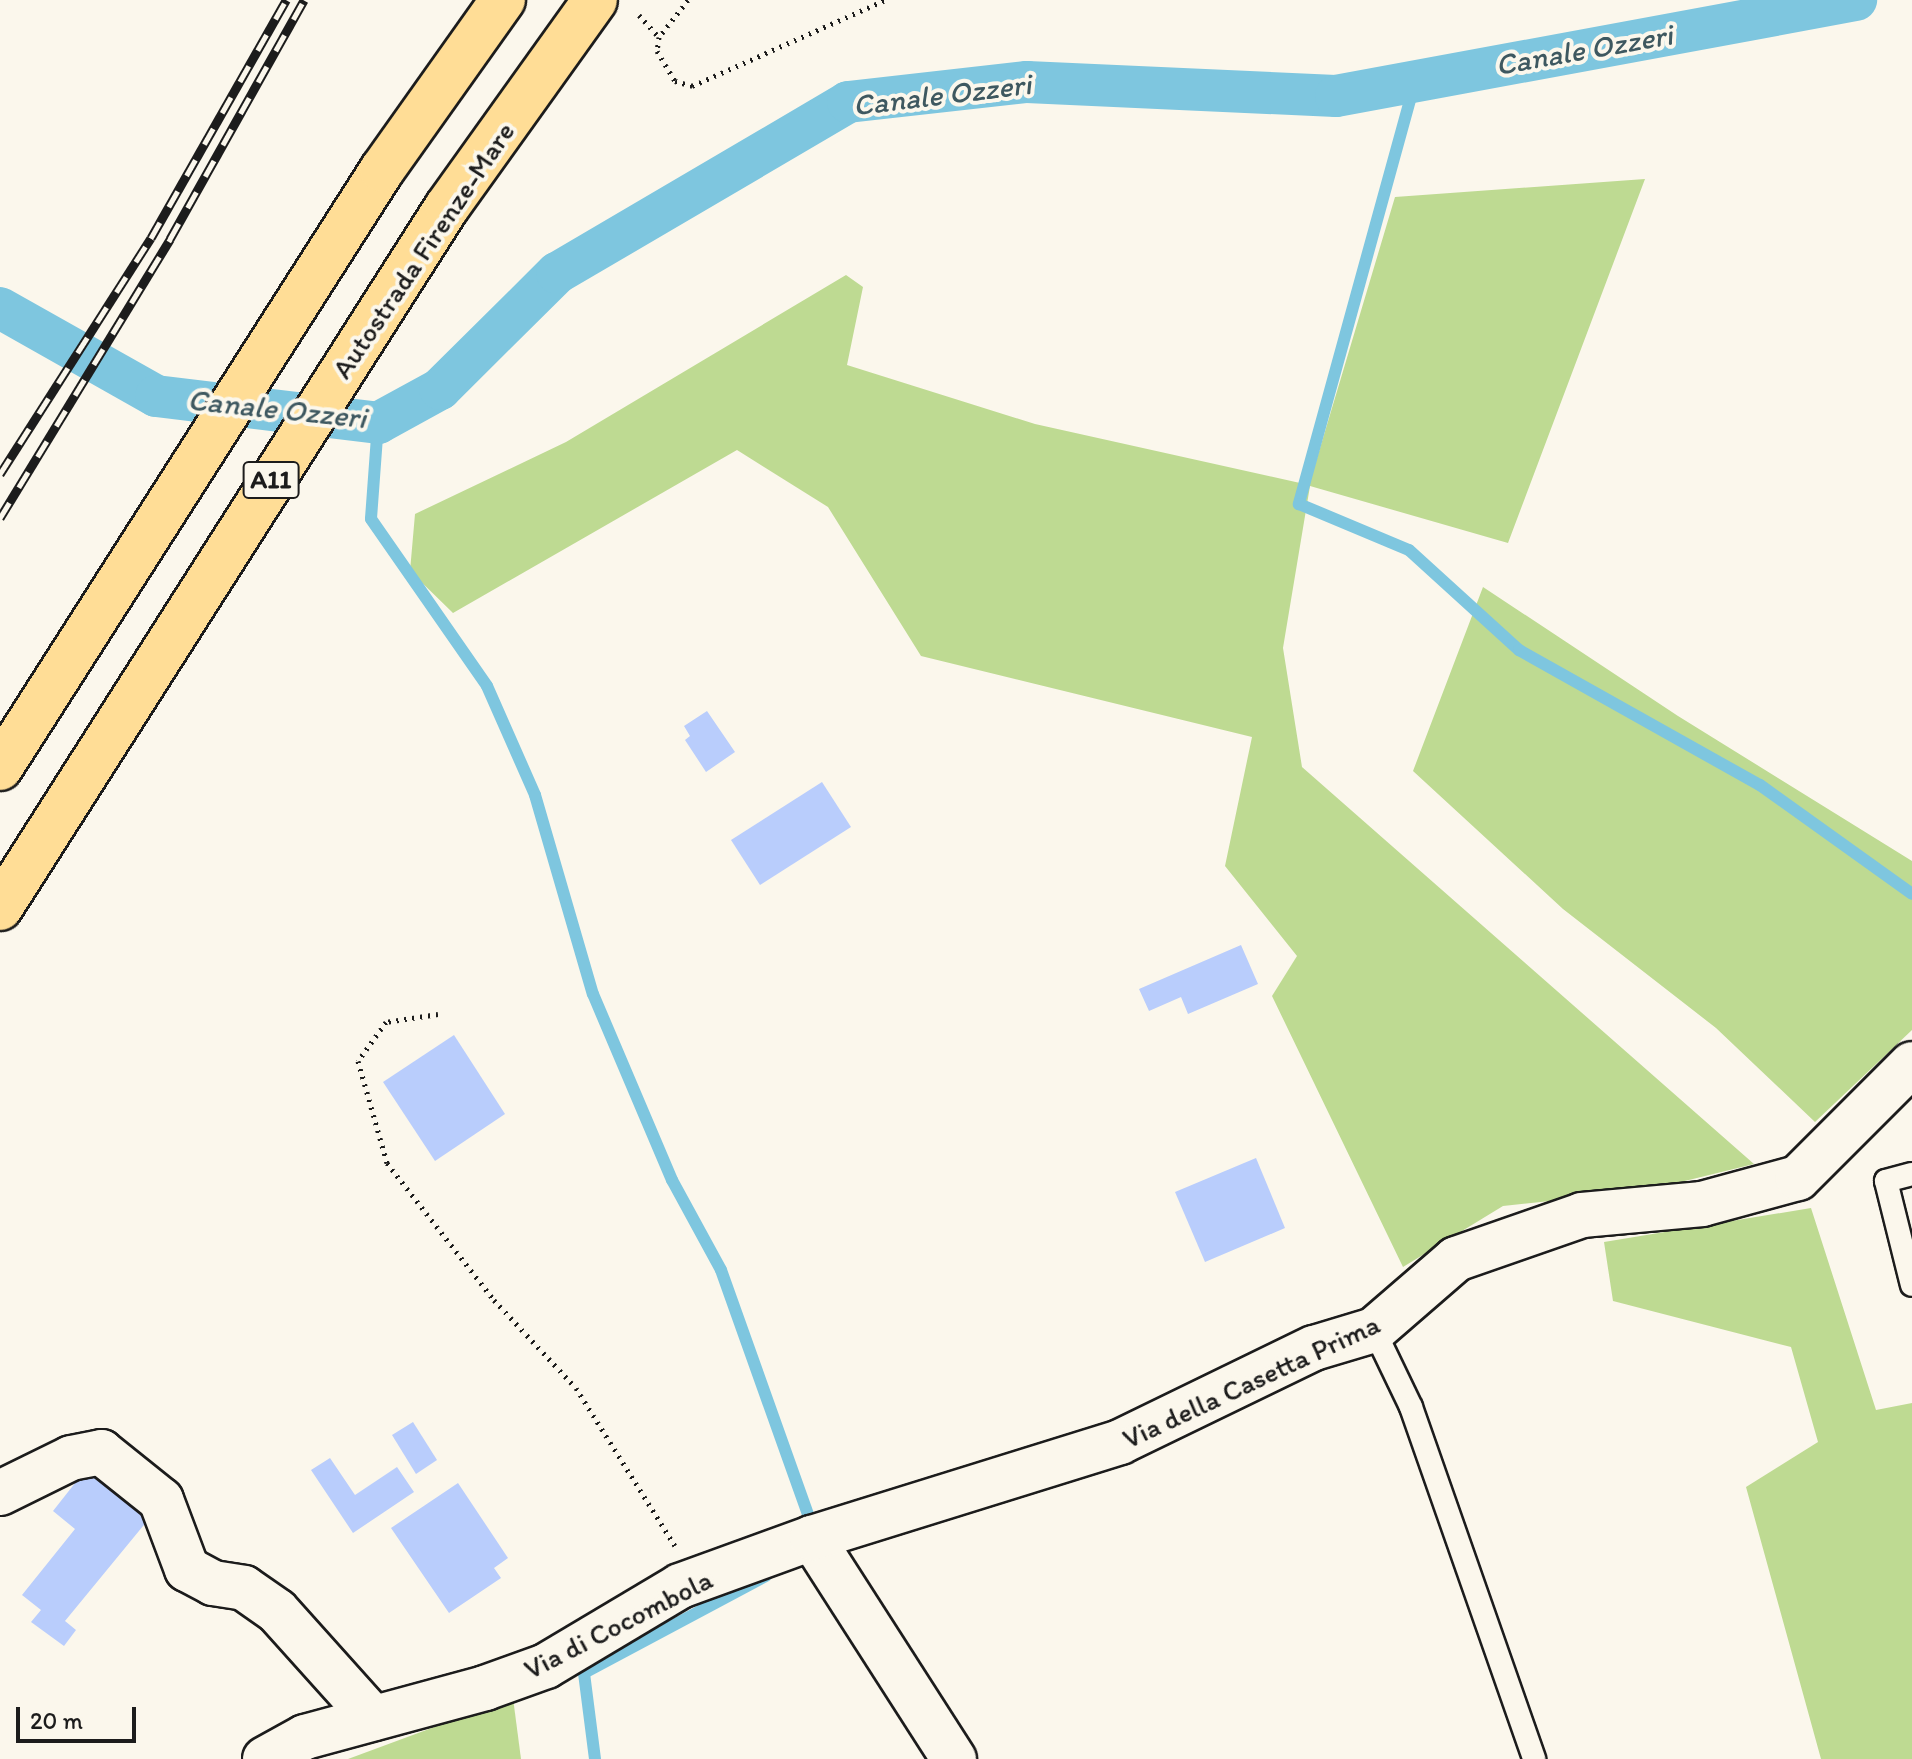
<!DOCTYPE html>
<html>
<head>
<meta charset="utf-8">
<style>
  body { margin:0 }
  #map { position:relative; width:1912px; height:1759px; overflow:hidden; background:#fbf7ec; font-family:Itim,sans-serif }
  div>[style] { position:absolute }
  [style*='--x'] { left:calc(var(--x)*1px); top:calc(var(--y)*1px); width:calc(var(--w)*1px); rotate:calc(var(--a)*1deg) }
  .green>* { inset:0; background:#beda92 }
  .stream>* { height:12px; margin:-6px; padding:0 6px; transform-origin:6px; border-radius:6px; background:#7ec6df }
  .canal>* { height:42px; margin:-21px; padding:0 21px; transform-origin:21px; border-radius:21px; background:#7ec6df }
  .building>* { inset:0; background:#b9cdfc }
  .path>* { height:5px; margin-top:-2.5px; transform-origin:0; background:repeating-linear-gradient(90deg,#1c1c1c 0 2px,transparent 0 8px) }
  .roads { filter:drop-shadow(2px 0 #1c1c1c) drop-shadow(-2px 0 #1c1c1c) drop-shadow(0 2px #1c1c1c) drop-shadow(0 -2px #1c1c1c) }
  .lane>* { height:22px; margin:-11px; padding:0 11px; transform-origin:11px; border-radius:11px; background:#fbf7ec }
  .street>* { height:44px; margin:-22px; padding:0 22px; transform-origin:22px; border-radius:22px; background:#fbf7ec }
  .highway>* { height:44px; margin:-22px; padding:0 22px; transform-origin:22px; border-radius:22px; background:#ffdd96 }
  .rail>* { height:9px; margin-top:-4.5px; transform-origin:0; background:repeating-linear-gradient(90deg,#fbf7ec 0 18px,#1c1c1c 0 36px); box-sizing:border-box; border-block:2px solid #1c1c1c }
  span { translate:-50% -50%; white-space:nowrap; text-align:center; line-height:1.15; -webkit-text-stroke:8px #fbf7ec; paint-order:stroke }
  .shield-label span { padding:2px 6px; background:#fbf7ec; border:2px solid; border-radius:6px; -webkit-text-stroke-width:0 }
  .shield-label { font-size:26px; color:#1c1c1c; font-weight:700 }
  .street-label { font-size:28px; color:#1c1c1c }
  .water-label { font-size:30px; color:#3e5860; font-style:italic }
  .scale { position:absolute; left:16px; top:1707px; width:120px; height:36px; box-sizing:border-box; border:4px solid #1c1c1c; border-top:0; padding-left:10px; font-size:24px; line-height:28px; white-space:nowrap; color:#1c1c1c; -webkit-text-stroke:6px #fbf7ec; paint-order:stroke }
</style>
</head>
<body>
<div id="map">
  <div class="green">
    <div style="clip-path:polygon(1645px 179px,1508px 543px,1310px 486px,1283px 648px,1302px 767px,1754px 1164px,1644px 1191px,1503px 1206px,1403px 1267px,1272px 996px,1297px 956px,1225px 866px,1252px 737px,921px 656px,828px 507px,737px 450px,453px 613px,410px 571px,415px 514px,566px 442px,846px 275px,863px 287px,847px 365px,1035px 424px,1309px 485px,1395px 197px)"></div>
    <div style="clip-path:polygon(1483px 587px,1678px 716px,1912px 861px,1912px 1030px,1815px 1122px,1716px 1028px,1563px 909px,1413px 771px)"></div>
    <div style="clip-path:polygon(1811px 1208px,1876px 1410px,1912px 1403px,1912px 1759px,1821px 1759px,1746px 1487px,1818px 1442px,1791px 1347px,1613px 1301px,1604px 1242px)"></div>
    <div style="clip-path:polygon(513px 1698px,521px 1759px,348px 1759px)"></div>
  </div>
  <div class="stream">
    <div style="--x:1415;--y:82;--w:438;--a:105.4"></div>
    <div style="--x:1299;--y:504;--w:119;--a:22.7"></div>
    <div style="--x:1409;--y:550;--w:149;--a:42.3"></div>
    <div style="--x:1519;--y:650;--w:276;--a:29.3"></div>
    <div style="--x:1760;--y:785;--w:187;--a:35.6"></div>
    <div style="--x:378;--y:423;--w:96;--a:94.2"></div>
    <div style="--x:371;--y:519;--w:203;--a:55.2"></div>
    <div style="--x:487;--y:686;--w:119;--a:66.2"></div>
    <div style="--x:535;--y:795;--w:207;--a:73.8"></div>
    <div style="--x:593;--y:994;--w:202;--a:67"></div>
    <div style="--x:672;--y:1180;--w:102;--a:61.4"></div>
    <div style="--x:721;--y:1270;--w:260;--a:70.4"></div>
    <div style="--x:595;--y:1759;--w:87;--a:-97.3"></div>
    <div style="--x:584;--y:1673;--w:206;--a:-28.1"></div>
  </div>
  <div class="canal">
    <div style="--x:0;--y:308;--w:179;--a:29.4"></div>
    <div style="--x:156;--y:396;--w:224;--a:6.9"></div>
    <div style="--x:378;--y:423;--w:71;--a:-28.7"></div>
    <div style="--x:440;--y:389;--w:165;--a:-44.8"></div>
    <div style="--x:557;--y:273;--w:338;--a:-30.4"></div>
    <div style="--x:848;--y:102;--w:180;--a:-6.4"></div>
    <div style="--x:1027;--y:82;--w:309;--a:2.6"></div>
    <div style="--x:1336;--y:96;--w:529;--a:-10.46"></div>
  </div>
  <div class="building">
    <div style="clip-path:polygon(707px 711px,735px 752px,706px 772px,685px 740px,690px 736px,684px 726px)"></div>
    <div style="clip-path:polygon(822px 782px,851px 827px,760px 885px,731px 840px)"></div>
    <div style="clip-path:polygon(1241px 945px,1258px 984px,1188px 1014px,1181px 997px,1149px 1011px,1139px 989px)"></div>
    <div style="clip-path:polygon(454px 1035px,505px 1114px,435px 1161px,383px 1082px)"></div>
    <div style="clip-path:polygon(1256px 1158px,1285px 1228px,1205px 1262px,1175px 1192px)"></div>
    <div style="clip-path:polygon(413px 1422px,437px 1460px,416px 1474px,392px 1435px)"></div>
    <div style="clip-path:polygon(330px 1458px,355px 1495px,397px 1467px,414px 1492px,353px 1533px,311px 1470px)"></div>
    <div style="clip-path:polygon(94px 1459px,157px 1509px,65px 1621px,76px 1630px,64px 1646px,31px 1622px,41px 1610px,22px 1595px,75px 1529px,53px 1511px)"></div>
    <div style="clip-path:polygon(458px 1483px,508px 1558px,494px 1568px,501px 1578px,449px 1613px,391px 1528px)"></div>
  </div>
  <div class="path">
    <div style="--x:688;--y:0;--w:47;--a:128.1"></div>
    <div style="--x:659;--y:37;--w:14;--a:98"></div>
    <div style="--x:657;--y:51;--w:35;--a:59"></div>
    <div style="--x:675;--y:81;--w:18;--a:16"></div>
    <div style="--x:692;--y:86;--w:211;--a:-24"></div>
    <div style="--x:639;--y:15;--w:30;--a:48"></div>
    <div style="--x:438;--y:1014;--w:53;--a:171.3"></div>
    <div style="--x:386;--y:1022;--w:48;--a:125.7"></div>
    <div style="--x:358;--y:1061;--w:106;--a:74.1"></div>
    <div style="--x:387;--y:1163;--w:174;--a:52"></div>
    <div style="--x:494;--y:1300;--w:120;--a:47"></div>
    <div style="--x:576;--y:1388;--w:186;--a:57.9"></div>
  </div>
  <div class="roads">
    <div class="lane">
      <div style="--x:1912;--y:1174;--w:27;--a:165"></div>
      <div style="--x:1886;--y:1181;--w:107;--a:76"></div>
      <div style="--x:1374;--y:1330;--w:85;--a:64.3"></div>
      <div style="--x:1411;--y:1407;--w:373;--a:70.7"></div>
    </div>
    <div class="street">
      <div style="--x:0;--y:1493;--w:79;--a:-26.2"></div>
      <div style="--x:71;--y:1458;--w:31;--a:-11"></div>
      <div style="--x:101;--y:1452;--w:77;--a:38.7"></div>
      <div style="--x:161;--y:1500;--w:74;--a:69.4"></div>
      <div style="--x:187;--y:1569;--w:30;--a:28"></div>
      <div style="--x:213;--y:1583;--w:31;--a:9"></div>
      <div style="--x:244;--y:1588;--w:40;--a:34.9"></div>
      <div style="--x:277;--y:1611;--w:144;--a:48.1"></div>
      <div style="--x:812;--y:1538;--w:263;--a:57.3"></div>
      <div style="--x:265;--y:1759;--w:46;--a:-28.8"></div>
      <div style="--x:305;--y:1737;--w:187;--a:-15.2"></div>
      <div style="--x:485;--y:1688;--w:65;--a:-19.8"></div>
      <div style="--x:546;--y:1666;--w:156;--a:-30.8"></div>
      <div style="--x:680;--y:1586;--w:140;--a:-20"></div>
      <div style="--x:812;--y:1538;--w:323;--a:-17.3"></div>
      <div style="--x:1120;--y:1442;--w:216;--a:-25.9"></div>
      <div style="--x:1314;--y:1348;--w:63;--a:-16.7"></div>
      <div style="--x:1374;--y:1330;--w:108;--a:-40.9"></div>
      <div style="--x:1456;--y:1259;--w:133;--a:-19.2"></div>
      <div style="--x:1582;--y:1215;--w:121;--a:-5.2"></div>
      <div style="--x:1702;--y:1204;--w:99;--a:-15.2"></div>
      <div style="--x:1798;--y:1178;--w:161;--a:-45"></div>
    </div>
    <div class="highway">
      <div style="--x:0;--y:768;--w:710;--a:-57.43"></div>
      <div style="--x:382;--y:170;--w:209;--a:-54.6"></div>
      <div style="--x:0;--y:908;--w:831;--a:-57.48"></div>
      <div style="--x:447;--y:207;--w:254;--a:-54.4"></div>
    </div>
  </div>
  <div class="rail">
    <div style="--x:0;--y:474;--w:280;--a:-57.4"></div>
    <div style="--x:151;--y:238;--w:274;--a:-60.4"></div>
    <div style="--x:0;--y:518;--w:327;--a:-58.6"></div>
    <div style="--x:170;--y:239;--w:274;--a:-60.7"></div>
  </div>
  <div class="shield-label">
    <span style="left:271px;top:480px">A11</span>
  </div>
  <div class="street-label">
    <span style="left:423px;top:250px;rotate:-56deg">Autostrada Firenze-Mare</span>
    <span style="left:1251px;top:1381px;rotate:-25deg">Via della Casetta Prima</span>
    <span style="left:618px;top:1624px;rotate:-27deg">Via di Cocombola</span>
  </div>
  <div class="water-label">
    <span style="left:1584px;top:50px;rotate:-10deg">Canale Ozzeri</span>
    <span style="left:942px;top:95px;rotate:-7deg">Canale Ozzeri</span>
    <span style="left:277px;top:409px;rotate:6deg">Canale Ozzeri</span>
  </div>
  <div class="scale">20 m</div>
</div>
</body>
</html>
